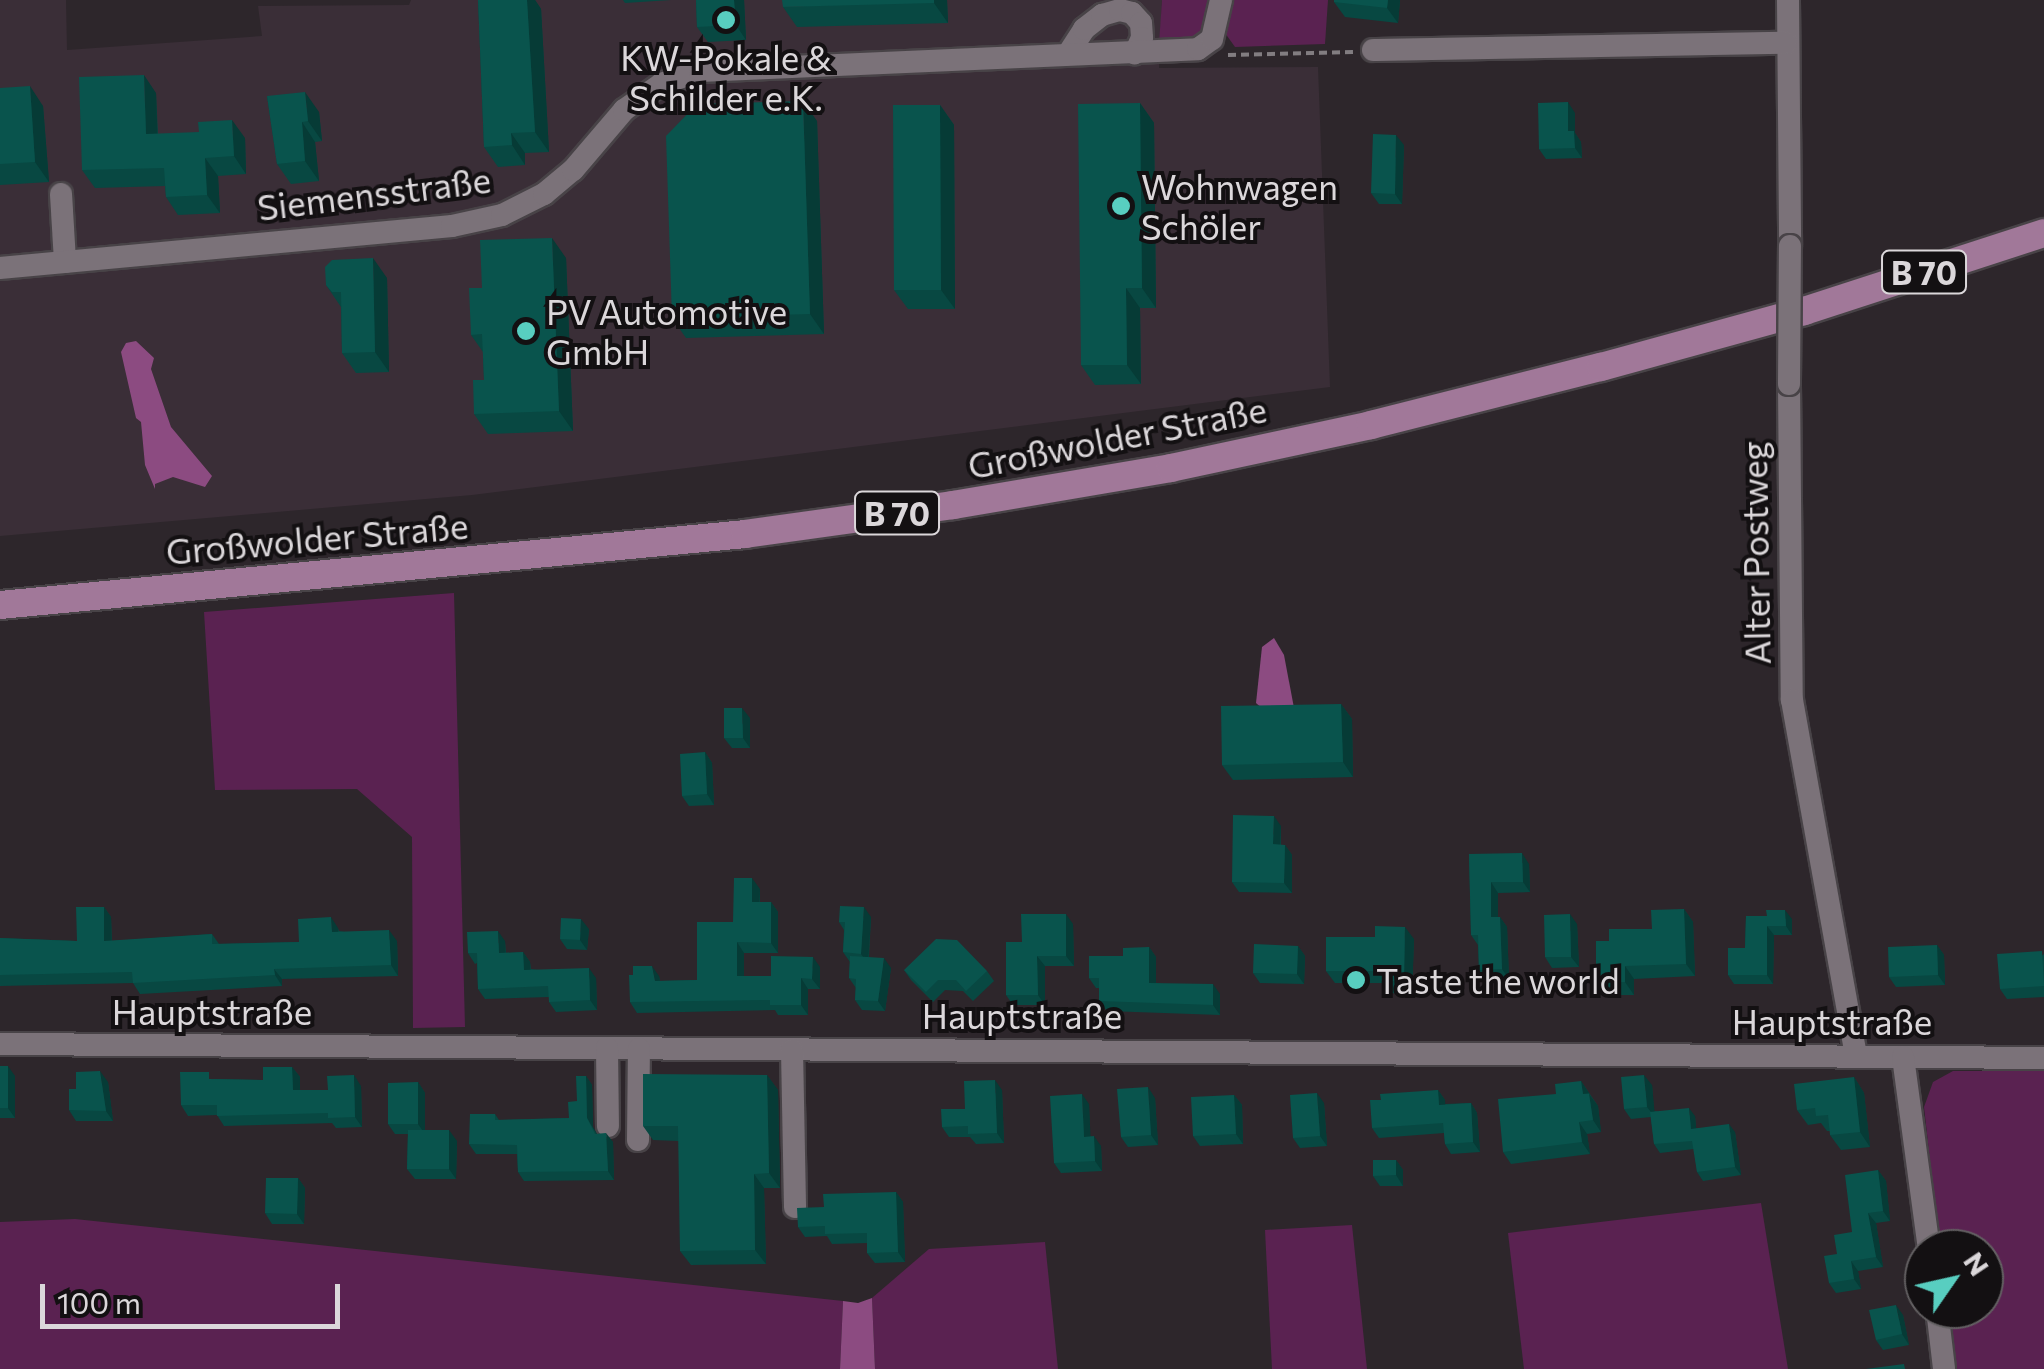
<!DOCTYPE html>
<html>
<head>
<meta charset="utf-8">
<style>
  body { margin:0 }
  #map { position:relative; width:2044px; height:1369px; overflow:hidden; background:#2d262b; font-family:Commissioner,sans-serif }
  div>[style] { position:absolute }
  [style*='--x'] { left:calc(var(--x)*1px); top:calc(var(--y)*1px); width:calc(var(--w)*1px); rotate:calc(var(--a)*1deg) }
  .built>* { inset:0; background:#3a2e37 }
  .green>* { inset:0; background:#5a2251 }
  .water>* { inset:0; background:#8c4b81 }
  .path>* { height:4px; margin-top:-2px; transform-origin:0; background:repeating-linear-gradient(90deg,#827d81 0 8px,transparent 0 13px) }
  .roads { filter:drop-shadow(2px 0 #484347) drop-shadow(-2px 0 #484347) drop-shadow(0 2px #484347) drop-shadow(0 -2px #484347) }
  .minor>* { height:22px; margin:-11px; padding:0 11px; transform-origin:11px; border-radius:11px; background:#7b7279 }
  .major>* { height:28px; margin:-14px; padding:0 14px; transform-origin:14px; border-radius:14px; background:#a17899 }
  .bridges { filter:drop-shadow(2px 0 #484347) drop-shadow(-2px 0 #484347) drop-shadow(0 2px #484347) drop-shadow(0 -2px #484347) }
  .minor-bridge>* { height:22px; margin:-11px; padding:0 11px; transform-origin:11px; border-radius:11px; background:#7b7279 }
  .wall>* { inset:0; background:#084842 }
  .shaded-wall>* { inset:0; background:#063b36 }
  .building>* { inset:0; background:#09544d }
  .dots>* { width:28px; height:28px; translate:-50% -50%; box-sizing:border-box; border:5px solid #131012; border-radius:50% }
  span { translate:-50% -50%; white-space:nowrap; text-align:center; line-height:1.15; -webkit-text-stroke:8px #131012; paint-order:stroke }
  .shield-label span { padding:2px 8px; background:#131012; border:2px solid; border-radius:8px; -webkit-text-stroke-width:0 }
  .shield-label { font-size:32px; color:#dbd7da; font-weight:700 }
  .poi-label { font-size:35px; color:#dbd7da }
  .left { translate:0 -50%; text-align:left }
  .street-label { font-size:35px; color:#dbd7da }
  .north { position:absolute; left:1904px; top:1229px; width:100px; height:100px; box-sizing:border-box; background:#131012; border:2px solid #636062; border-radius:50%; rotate:56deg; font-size:28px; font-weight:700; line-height:40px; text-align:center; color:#dbd7da }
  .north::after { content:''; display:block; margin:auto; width:35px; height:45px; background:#58cec0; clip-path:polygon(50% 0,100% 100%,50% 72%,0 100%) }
  .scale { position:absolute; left:40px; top:1284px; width:300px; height:45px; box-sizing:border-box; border:5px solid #dbd7da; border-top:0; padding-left:12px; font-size:30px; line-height:35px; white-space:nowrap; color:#dbd7da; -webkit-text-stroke:8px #131012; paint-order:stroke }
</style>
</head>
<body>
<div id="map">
  <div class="built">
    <div style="clip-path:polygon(0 0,66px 0,67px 50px,262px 36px,258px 6px,409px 5px,411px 0,1162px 0,1159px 68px,1318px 67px,1330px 387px,472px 495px,0 536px)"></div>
  </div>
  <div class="green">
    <div style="clip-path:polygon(1162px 0,1214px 0,1202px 36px,1159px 44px)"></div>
    <div style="clip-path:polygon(1234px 0,1328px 0,1325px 44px,1235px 47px,1225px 33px)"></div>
    <div style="clip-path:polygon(454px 593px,465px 1027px,413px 1028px,412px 837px,357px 789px,215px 790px,204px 612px)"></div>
    <div style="clip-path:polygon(1953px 1071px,2044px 1071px,2044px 1369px,1956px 1369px,1948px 1309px,1984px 1309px,1984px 1249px,1940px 1249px,1924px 1107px,1933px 1082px)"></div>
    <div style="clip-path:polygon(1761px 1203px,1788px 1369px,1524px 1369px,1508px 1233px)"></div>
    <div style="clip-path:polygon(75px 1219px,843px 1301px,840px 1369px,0 1369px,0 1222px)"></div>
    <div style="clip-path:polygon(1352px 1225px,1367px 1369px,1272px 1369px,1265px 1230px)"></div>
    <div style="clip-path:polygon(1045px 1242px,1058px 1369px,875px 1369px,872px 1298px,929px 1249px)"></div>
  </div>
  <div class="water">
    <div style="clip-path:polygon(136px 341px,154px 358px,151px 369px,171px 427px,212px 476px,205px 487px,173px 477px,155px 484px,155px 489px,145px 465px,141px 422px,136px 418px,121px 352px,126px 343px)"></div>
    <div style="clip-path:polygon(1274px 638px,1284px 655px,1294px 708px,1264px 710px,1256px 703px,1262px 647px)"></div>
    <div style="clip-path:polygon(872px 1298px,875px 1369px,840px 1369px,843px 1301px,858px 1303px)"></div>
  </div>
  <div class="path">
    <div style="--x:1228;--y:55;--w:125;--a:-1.4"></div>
  </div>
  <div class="roads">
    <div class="minor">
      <div style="--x:1788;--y:0;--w:246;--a:89.5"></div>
      <div style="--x:1373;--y:50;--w:413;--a:-1"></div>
      <div style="--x:1068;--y:54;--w:30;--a:-57"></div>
      <div style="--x:1084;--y:29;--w:23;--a:-38"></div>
      <div style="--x:1102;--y:15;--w:19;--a:-16"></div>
      <div style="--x:1120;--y:10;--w:12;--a:14"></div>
      <div style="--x:1132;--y:13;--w:13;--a:48"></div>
      <div style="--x:1141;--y:23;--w:15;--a:86"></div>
      <div style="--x:1142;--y:38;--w:17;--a:115"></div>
      <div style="--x:61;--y:194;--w:68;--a:86.6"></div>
      <div style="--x:0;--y:268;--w:454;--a:-5.3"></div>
      <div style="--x:452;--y:226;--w:51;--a:-12.4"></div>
      <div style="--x:502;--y:215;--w:47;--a:-26.6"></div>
      <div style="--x:544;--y:194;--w:38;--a:-40"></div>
      <div style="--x:573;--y:170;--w:79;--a:-49.6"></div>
      <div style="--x:624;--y:110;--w:45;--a:-35.1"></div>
      <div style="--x:661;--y:84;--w:41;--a:-18.4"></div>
      <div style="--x:700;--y:71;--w:498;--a:-2.5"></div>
      <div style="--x:1198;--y:49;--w:17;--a:-36"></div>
      <div style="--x:1212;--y:39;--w:40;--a:-77"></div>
      <div style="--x:1789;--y:384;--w:316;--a:89.5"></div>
      <div style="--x:1792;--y:700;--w:362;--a:79.8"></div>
      <div style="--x:0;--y:1044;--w:2044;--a:0.39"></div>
      <div style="--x:607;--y:1048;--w:78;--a:89.3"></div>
      <div style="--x:792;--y:1050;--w:157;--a:88.9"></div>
      <div style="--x:1903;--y:1057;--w:194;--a:82.3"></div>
      <div style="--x:638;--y:1140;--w:91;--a:-89.4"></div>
      <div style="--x:1937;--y:1309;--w:60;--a:83.3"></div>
    </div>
    <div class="major">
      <div style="--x:0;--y:605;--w:748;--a:-5.44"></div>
      <div style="--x:745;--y:534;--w:210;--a:-7.9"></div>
      <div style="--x:953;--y:505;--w:221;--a:-9.6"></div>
      <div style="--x:1171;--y:468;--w:205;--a:-12.1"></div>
      <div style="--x:1371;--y:425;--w:237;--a:-14.2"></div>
      <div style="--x:1601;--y:367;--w:211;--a:-15.4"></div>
      <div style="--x:1804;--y:311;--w:252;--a:-18"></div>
    </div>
  </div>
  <div class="bridges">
    <div class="minor-bridge">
      <div style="--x:1789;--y:384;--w:138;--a:-89.6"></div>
    </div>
  </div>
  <div class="wall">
    <div style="clip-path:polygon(478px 0,535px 0,541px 9px,549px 152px,525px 153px,525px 165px,498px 167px,484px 147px)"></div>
    <div style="clip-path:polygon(623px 0,671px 0,625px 3px)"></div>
    <div style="clip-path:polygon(696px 0,744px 0,746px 40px,708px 42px,697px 27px)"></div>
    <div style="clip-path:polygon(947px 0,948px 23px,797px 27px,783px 7px)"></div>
    <div style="clip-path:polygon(1400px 0,1398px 23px,1345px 17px,1334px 2px)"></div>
    <div style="clip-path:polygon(0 88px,43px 106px,49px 182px,0 185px)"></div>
    <div style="clip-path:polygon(156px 93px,158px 134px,245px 138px,246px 174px,218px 176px,220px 213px,178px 215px,166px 197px,165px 186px,95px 188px,82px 170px)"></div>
    <div style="clip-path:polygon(267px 96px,319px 112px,322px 141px,315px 142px,319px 181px,291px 184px,277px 164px)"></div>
    <div style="clip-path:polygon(1140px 103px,1154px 123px,1156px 308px,1140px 308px,1141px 384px,1095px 385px,1081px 365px)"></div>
    <div style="clip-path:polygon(940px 105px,954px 125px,955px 309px,908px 309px,894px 290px)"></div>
    <div style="clip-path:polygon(1575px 113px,1575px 133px,1581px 142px,1582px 158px,1546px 159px,1539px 149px)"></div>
    <div style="clip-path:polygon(817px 121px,824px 334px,686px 338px,672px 318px)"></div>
    <div style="clip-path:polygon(1404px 145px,1402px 204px,1379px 204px,1371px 193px)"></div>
    <div style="clip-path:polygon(566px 258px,573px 431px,488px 434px,474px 414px,484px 380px,483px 352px,471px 335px,482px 288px)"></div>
    <div style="clip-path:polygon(387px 278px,389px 372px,356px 373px,342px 353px,341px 307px,326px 285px)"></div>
    <div style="clip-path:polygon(1341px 704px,1352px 719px,1353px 777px,1233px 780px,1222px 765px)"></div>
    <div style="clip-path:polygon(750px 718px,750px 748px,732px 748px,724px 738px)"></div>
    <div style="clip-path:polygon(705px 752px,712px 763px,714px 805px,689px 806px,682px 796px)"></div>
    <div style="clip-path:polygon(1281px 826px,1281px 845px,1285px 845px,1292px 855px,1292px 893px,1239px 892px,1232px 882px)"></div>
    <div style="clip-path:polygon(1469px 854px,1529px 864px,1530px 892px,1498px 893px,1498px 917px,1500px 917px,1507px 927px,1509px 979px,1486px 980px,1479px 970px,1478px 945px,1471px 935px)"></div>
    <div style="clip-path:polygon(760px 889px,760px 902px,771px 902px,778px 912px,778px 953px,744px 953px,744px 976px,771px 976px,820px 967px,820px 989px,808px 989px,808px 1015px,778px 1015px,775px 1010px,637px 1013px,630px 1002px,659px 976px,660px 981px,697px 980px,733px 922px)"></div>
    <div style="clip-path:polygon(104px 907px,111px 917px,112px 941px,212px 934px,219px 944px,299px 942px,338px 928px,339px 931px,397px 941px,398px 976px,282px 979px,282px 986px,140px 994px,133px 983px,0 986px,0 938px,77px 941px)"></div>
    <div style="clip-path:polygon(1684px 909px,1693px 922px,1695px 976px,1634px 979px,1634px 995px,1605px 995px,1596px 982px,1609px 941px,1652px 929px)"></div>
    <div style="clip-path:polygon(1746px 916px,1792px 919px,1792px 935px,1774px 935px,1773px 984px,1734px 984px,1728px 975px,1745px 948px)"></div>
    <div style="clip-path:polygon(871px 917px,869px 957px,891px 968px,885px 1011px,862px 1010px,855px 1000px,856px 988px,849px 978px,850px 962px,843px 952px,844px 930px,839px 922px)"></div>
    <div style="clip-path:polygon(1073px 924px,1074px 966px,1045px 966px,1045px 1005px,1013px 1005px,1006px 995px,1022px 942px)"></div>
    <div style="clip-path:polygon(1577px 924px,1579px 967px,1552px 968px,1545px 957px)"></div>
    <div style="clip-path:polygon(589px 929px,587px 950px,567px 949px,560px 939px)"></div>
    <div style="clip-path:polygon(1375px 937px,1414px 939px,1412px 994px,1390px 993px,1383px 983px,1335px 983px,1326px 971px)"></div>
    <div style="clip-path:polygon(505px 941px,506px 953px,523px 952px,530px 962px,531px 969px,596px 978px,597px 1010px,556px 1012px,549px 1002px,549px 997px,485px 999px,478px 989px,477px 963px,475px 964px,468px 953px)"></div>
    <div style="clip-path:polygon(1937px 945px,1944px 955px,1945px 985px,1896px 987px,1889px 977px)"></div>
    <div style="clip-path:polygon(1298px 946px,1305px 956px,1304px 984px,1260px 983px,1253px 973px)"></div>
    <div style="clip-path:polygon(1149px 947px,1156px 957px,1156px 983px,1220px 994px,1220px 1015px,1107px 1011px,1099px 1001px,1099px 988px,1096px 988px,1089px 978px,1123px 956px)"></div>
    <div style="clip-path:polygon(2044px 954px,2044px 997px,2007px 999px,2000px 989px)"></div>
    <div style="clip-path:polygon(904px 970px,987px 971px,994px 981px,973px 1001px,963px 991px,945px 990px,933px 1002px,911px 980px)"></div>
    <div style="clip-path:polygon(0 1066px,15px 1076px,15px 1118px,0 1118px)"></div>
    <div style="clip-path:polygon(292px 1067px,300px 1077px,300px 1090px,328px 1090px,361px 1086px,362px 1127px,336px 1128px,332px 1123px,224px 1126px,217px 1115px,188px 1116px,181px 1105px,214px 1079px,263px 1080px)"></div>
    <div style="clip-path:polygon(767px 1075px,778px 1090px,780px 1188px,764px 1188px,766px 1264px,691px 1265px,680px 1251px,679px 1141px,653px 1140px,643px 1126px)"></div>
    <div style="clip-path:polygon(586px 1076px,592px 1085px,593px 1127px,597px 1134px,613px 1142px,614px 1180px,524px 1181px,518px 1172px,517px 1154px,476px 1154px,469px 1144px,495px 1114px,499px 1120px,569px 1118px,577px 1101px)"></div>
    <div style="clip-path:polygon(1854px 1077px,1864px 1093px,1870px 1147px,1841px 1150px,1830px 1135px,1830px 1131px,1827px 1131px,1821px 1123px,1808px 1125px,1797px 1110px)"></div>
    <div style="clip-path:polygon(1581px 1081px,1598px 1106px,1601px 1132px,1587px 1134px,1590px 1154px,1511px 1164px,1503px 1152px,1556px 1094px)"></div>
    <div style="clip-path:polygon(108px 1082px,113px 1121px,76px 1121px,69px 1110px,76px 1089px)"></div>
    <div style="clip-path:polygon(418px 1082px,425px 1093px,425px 1130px,457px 1141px,456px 1179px,415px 1179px,407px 1169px,408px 1134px,395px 1134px,388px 1124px)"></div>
    <div style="clip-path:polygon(1652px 1085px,1654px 1111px,1695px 1116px,1696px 1128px,1735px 1132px,1741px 1175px,1703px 1181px,1697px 1172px,1694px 1149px,1660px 1153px,1654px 1144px,1651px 1117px,1631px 1119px,1624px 1109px)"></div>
    <div style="clip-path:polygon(1002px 1090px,1004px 1143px,976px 1144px,970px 1137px,949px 1137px,942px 1127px,965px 1109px)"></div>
    <div style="clip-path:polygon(1438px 1090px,1445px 1100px,1445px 1104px,1471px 1103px,1477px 1113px,1480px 1152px,1451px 1154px,1445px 1144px,1444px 1133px,1379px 1138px,1372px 1128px,1381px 1100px)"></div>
    <div style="clip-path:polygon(1234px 1095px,1242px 1105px,1243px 1144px,1200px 1146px,1193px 1136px)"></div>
    <div style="clip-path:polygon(1155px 1098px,1158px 1145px,1128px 1147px,1121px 1137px)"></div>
    <div style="clip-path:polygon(1324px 1103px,1327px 1146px,1300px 1148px,1293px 1138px)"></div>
    <div style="clip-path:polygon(1089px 1104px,1090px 1136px,1101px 1146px,1102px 1171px,1061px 1173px,1054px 1163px)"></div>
    <div style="clip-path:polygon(1396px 1160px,1403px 1170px,1403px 1186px,1380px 1186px,1373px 1176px)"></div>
    <div style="clip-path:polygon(1878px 1170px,1886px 1181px,1890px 1221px,1876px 1223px,1883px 1267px,1858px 1271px,1861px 1289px,1836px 1293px,1829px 1283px,1837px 1254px,1852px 1232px)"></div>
    <div style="clip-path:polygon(298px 1178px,305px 1188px,304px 1224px,272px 1224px,265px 1213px)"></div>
    <div style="clip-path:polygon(896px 1192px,903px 1202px,905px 1262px,875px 1263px,867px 1253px,867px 1243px,832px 1244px,827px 1236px,805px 1237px,798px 1227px,824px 1207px)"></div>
    <div style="clip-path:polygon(1903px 1315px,1909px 1345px,1883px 1350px,1876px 1340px)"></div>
  </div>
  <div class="shaded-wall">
    <div style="clip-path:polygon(527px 0,535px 0,541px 9px,549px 152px,535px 132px)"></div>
    <div style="clip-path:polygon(734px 0,744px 0,746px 40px,736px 25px)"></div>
    <div style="clip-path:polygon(934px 0,947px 0,948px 23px,934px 3px)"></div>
    <div style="clip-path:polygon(1388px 0,1400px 0,1398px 23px,1387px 8px)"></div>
    <div style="clip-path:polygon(144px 75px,156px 93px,158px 152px,146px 134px)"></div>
    <div style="clip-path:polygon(30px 86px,43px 106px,49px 182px,35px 162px)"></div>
    <div style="clip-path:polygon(305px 92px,319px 112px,322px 141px,308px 121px)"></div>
    <div style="clip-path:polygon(803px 101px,817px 121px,824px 334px,810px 314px)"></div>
    <div style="clip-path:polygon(1568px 102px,1575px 113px,1575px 133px,1581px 142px,1582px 158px,1575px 148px,1568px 131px)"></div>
    <div style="clip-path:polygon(1140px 103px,1154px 123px,1156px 308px,1142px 288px)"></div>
    <div style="clip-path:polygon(940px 105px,954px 125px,955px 309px,941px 290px)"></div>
    <div style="clip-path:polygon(232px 120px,245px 138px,246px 174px,234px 156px)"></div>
    <div style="clip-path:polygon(302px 122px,315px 142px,319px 181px,305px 161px)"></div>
    <div style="clip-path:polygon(511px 133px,525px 153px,525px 165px,512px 145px)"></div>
    <div style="clip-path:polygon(1396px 135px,1404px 145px,1402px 204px,1395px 194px)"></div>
    <div style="clip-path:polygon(205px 158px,218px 176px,220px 213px,207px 195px)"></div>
    <div style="clip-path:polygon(552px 238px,566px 258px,573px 431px,559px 411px)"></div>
    <div style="clip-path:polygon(373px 258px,387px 278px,389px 372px,375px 352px)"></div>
    <div style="clip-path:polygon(1126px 288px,1140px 308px,1141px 384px,1127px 365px)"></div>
    <div style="clip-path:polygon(1341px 704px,1352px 719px,1353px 777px,1343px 762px)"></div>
    <div style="clip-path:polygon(742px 708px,750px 718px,750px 748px,743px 738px)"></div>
    <div style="clip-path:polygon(705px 752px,712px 763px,714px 805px,707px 794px)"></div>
    <div style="clip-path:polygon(1274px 816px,1281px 826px,1280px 855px,1273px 844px)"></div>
    <div style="clip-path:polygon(1285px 845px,1292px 855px,1292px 893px,1284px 883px)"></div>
    <div style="clip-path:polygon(1522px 853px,1529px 864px,1530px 892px,1523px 882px)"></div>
    <div style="clip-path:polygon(752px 878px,760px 889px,759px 912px,752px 902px)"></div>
    <div style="clip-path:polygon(1491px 882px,1498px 893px,1498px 927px,1491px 917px)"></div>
    <div style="clip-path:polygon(771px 902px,778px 912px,778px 953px,771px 943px)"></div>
    <div style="clip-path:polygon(104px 907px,111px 917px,112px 952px,104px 941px)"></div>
    <div style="clip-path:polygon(864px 907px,871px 917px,868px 964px,861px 954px)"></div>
    <div style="clip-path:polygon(1684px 909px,1693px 922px,1695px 976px,1686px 964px)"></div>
    <div style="clip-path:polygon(1785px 910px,1792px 919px,1792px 935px,1786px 926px)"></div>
    <div style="clip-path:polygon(1066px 914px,1073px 924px,1074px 966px,1066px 956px)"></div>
    <div style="clip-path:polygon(1570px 914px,1577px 924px,1579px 967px,1571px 957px)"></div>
    <div style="clip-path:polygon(331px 917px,338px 928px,339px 942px,332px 932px)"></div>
    <div style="clip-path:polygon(1500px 917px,1507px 927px,1509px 979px,1502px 969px)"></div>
    <div style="clip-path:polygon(581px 919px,589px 929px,587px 950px,580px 940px)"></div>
    <div style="clip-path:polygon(1767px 926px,1774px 935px,1773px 984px,1767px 975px)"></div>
    <div style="clip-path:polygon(1405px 927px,1414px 939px,1412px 994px,1404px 981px)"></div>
    <div style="clip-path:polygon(389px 930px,397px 941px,398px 976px,391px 965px)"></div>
    <div style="clip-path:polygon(498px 931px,505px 941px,506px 963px,499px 953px)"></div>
    <div style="clip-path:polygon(737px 942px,744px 953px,744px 986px,737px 976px)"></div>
    <div style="clip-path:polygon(1937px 945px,1944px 955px,1945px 985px,1938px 975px)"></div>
    <div style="clip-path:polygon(1298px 946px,1305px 956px,1304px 984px,1297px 974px)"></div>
    <div style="clip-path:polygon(1149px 947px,1156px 957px,1156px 993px,1149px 983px)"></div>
    <div style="clip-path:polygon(523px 952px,530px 962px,531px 980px,524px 970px)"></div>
    <div style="clip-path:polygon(1037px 956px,1045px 966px,1045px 1005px,1038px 995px)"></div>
    <div style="clip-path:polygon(813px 957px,820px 967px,820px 989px,812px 979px)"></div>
    <div style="clip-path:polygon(884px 958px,891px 968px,885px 1011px,878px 1001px)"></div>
    <div style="clip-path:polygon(652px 966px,659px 976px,662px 991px,655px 981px)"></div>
    <div style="clip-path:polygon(1625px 966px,1634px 979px,1634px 995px,1625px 982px)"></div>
    <div style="clip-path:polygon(589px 968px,596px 978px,597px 1010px,590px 1000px)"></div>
    <div style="clip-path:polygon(274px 969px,282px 979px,282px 986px,275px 975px)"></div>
    <div style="clip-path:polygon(801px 978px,808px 989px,808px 1015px,801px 1005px)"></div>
    <div style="clip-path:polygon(1213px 984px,1220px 994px,1220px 1015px,1213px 1005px)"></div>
    <div style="clip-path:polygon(8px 1066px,15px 1076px,15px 1118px,8px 1108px)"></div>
    <div style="clip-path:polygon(292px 1067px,300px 1077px,300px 1100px,293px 1090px)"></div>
    <div style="clip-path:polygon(100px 1071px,108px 1082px,113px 1121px,106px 1111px)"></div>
    <div style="clip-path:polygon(354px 1075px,361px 1086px,362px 1127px,355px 1117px)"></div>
    <div style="clip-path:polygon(767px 1075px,778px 1090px,780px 1188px,769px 1173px)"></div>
    <div style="clip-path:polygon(1644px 1075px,1652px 1085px,1655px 1117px,1647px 1107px)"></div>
    <div style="clip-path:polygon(586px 1076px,592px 1085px,593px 1127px,602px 1143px,587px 1118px)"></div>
    <div style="clip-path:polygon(1854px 1077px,1864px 1093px,1870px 1147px,1860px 1132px)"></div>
    <div style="clip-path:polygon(995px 1080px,1002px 1090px,1004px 1143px,997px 1133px)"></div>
    <div style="clip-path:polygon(1581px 1081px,1589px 1093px,1583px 1094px)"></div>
    <div style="clip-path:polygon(418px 1082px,425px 1093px,425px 1134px,418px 1124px)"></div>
    <div style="clip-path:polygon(1148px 1087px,1155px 1098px,1158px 1145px,1151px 1135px)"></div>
    <div style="clip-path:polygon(1438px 1090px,1445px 1100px,1446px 1114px,1439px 1105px)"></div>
    <div style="clip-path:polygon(1317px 1093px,1324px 1103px,1327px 1146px,1320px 1136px)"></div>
    <div style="clip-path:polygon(1082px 1094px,1089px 1104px,1091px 1147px,1084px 1137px)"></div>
    <div style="clip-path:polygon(1589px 1094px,1598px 1106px,1601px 1132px,1593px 1120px)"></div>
    <div style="clip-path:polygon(1234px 1095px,1242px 1105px,1243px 1144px,1236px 1134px)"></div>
    <div style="clip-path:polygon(1471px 1103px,1477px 1113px,1480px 1152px,1473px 1142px)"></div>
    <div style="clip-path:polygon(1689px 1108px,1695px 1116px,1697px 1137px,1691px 1129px)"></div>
    <div style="clip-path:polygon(1579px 1122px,1587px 1134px,1590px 1154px,1582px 1142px)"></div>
    <div style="clip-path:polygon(1729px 1124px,1735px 1132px,1741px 1175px,1735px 1167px)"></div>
    <div style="clip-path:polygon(449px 1130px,457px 1141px,456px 1179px,449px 1169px)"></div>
    <div style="clip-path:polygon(606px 1133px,613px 1142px,614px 1180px,608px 1171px)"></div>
    <div style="clip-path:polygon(1094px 1136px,1101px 1146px,1102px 1171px,1095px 1161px)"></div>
    <div style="clip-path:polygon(1396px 1160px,1403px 1170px,1403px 1186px,1396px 1175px)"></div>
    <div style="clip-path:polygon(1878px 1170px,1886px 1181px,1890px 1221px,1883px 1211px)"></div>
    <div style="clip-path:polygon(754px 1174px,764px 1188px,766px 1264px,755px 1250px)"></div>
    <div style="clip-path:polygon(298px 1178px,305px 1188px,304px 1224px,297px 1214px)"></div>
    <div style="clip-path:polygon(896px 1192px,903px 1202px,905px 1262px,898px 1252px)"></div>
    <div style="clip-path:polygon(1868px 1213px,1876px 1223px,1883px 1267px,1876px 1257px)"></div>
    <div style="clip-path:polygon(1851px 1261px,1858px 1271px,1861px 1289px,1854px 1279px)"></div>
    <div style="clip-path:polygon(1896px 1305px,1903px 1315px,1909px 1345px,1902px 1334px)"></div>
  </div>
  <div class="building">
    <div style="clip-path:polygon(478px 0,527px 0,535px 132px,511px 133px,512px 145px,484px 147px)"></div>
    <div style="clip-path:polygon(696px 0,734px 0,736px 25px,697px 27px)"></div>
    <div style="clip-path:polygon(782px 0,934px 0,934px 3px,783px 7px)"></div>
    <div style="clip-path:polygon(1334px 0,1388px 0,1387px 8px,1334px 2px)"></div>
    <div style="clip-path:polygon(144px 75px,146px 134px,199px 132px,198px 122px,232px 120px,234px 156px,205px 158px,207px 195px,166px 197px,164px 168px,82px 170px,79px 77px)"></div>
    <div style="clip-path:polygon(30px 86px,35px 162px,0 164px,0 88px)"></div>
    <div style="clip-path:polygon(305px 92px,308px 121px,302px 122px,305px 161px,277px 164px,267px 96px)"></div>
    <div style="clip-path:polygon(803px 101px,810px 314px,672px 318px,666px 136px,697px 104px)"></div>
    <div style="clip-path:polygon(1568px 102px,1568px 131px,1574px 131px,1575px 148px,1539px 149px,1538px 103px)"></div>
    <div style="clip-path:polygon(1140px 103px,1142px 288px,1126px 288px,1127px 365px,1081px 365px,1078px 104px)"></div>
    <div style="clip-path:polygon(893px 105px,940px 105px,941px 290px,894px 290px)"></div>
    <div style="clip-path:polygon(1373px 134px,1396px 135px,1395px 194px,1371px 193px)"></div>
    <div style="clip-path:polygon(552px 238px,559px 411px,474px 414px,473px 380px,484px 380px,482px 334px,471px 335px,469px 288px,482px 288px,480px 240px)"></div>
    <div style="clip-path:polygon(373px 258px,375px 352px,342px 353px,341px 292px,332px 292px,326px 285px,325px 267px,332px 260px)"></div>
    <div style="clip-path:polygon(1341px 704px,1343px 762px,1222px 765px,1221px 706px)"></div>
    <div style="clip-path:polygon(724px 708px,742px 708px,743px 738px,724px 738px)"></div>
    <div style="clip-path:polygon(705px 752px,707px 794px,682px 796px,680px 754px)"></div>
    <div style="clip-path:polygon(1233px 815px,1274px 816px,1273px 844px,1285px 845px,1284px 883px,1232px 882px)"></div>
    <div style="clip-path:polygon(1522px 853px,1523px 882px,1491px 882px,1491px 917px,1500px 917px,1502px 969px,1479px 970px,1478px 935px,1471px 935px,1469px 854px)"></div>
    <div style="clip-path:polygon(734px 878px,752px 878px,752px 902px,771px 902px,771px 943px,737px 942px,737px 976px,771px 976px,771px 956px,813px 957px,812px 979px,801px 978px,801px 1005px,770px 1005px,770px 1000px,630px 1002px,629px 975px,633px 975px,633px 966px,652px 966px,655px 981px,697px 980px,697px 922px,733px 922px)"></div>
    <div style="clip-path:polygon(840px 906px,864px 907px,861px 954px,843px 952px,845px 922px,839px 922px)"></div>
    <div style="clip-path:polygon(76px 907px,104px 907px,104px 941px,212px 934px,212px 944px,299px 942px,298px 919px,331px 917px,332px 932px,389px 930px,391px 965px,274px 969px,275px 975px,133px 983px,132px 972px,0 975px,0 938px,77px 941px)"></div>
    <div style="clip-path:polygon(1684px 909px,1686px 964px,1625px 966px,1625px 982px,1596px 982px,1596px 941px,1609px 941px,1609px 929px,1652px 929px,1651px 910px)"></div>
    <div style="clip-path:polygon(1766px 910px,1785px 910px,1786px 926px,1767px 926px,1767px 975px,1728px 975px,1728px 948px,1745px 948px,1746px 916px,1767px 916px)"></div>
    <div style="clip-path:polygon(1021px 914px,1066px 914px,1066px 956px,1037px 956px,1038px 995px,1006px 995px,1006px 942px,1022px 942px)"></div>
    <div style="clip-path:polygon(1570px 914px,1571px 957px,1545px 957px,1544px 915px)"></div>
    <div style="clip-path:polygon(561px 918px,581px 919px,580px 940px,560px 939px)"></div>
    <div style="clip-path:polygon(1375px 926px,1405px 927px,1404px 981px,1381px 981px,1381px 971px,1326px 971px,1326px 937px,1375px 937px)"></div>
    <div style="clip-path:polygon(498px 931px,499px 953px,523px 952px,524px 970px,589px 968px,590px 1000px,549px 1002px,548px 986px,478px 989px,477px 953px,468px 953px,467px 932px)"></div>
    <div style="clip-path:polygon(936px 939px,957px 940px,987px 971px,966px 991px,956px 980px,938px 980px,926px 992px,904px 970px)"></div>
    <div style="clip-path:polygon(1254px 944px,1298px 946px,1297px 974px,1253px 973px)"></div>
    <div style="clip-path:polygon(1937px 945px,1938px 975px,1889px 977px,1888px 947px)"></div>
    <div style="clip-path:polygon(1149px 947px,1149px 983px,1213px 984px,1213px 1005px,1099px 1001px,1099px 978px,1089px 978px,1089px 956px,1123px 956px,1123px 948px)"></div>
    <div style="clip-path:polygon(2042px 951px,2044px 986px,2000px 989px,1997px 954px)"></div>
    <div style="clip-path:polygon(850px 956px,884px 958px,878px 1001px,855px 1000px,856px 979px,849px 978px)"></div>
    <div style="clip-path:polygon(0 1066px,8px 1066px,8px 1108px,0 1108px)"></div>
    <div style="clip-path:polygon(263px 1067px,292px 1067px,293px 1090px,328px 1090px,327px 1076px,354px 1075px,355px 1117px,328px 1118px,328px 1113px,217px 1116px,217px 1105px,181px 1105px,180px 1072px,209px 1072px,209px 1079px,263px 1080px)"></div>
    <div style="clip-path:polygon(100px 1071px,106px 1111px,69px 1110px,69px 1089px,76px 1089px,76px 1072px)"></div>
    <div style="clip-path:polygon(643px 1074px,767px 1075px,769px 1173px,754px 1174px,755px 1250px,680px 1251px,678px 1126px,643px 1126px)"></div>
    <div style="clip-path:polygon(1644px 1075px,1647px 1107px,1624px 1109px,1621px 1077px)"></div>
    <div style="clip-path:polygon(576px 1076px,586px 1076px,587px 1118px,595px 1134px,606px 1133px,608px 1171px,518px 1172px,517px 1145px,469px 1144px,470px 1114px,495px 1114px,495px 1120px,569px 1118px,568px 1102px,577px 1101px)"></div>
    <div style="clip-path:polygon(1854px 1077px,1860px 1132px,1830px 1135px,1828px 1115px,1816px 1116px,1815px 1108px,1797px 1110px,1794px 1084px)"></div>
    <div style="clip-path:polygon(995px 1080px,997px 1133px,968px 1134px,968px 1126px,942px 1127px,941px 1109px,965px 1109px,964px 1081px)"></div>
    <div style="clip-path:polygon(1581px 1081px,1583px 1094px,1589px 1094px,1593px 1120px,1579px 1122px,1582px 1142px,1503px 1152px,1498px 1099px,1556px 1094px,1555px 1084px)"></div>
    <div style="clip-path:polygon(418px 1082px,418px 1124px,388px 1124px,388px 1083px)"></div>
    <div style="clip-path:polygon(1148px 1087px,1151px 1135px,1121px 1137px,1117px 1089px)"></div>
    <div style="clip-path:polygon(1438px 1090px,1439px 1105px,1471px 1103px,1473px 1142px,1445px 1144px,1443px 1123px,1372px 1128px,1370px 1100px,1381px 1100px,1380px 1094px)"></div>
    <div style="clip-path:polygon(1317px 1093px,1320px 1136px,1293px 1138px,1290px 1095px)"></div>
    <div style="clip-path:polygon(1082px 1094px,1084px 1137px,1094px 1136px,1095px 1161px,1054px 1163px,1050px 1096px)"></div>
    <div style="clip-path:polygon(1234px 1095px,1236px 1134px,1193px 1136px,1191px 1097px)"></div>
    <div style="clip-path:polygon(1689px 1108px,1691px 1129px,1729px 1124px,1735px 1167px,1697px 1172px,1692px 1141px,1654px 1144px,1650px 1112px)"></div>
    <div style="clip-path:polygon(408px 1130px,449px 1130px,449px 1169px,407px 1169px)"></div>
    <div style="clip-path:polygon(1373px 1160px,1396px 1160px,1396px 1175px,1373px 1176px)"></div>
    <div style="clip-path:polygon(1878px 1170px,1883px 1211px,1868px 1213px,1876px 1257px,1851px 1261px,1854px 1279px,1829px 1283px,1824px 1256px,1837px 1254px,1834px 1235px,1852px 1232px,1845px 1175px)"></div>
    <div style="clip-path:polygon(266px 1178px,298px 1178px,297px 1214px,265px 1213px)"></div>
    <div style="clip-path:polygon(896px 1192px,898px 1252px,867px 1253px,867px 1233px,825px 1234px,825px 1226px,798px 1227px,797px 1208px,824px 1207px,823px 1194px)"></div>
    <div style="clip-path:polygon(1896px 1305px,1902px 1334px,1876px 1340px,1869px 1310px)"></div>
    <div style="clip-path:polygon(1904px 1364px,1905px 1369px,1866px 1369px)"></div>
  </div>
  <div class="dots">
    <div style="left:726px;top:20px;background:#58cec0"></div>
    <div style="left:1121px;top:206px;background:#58cec0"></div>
    <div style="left:526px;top:331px;background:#58cec0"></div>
    <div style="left:1356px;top:980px;background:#58cec0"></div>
  </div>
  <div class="shield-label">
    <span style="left:1924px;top:272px">B 70</span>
    <span style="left:897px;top:513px">B 70</span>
  </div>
  <div class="poi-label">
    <span style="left:726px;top:77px">KW-Pokale &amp;<br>Schilder e.K.</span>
    <span class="left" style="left:1141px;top:206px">Wohnwagen<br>Schöler</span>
    <span class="left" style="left:546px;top:331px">PV Automotive<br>GmbH</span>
    <span class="left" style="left:1376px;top:980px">Taste the world</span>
  </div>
  <div class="street-label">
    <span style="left:374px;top:193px;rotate:-7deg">Siemensstraße</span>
    <span style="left:1117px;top:437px;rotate:-11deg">Großwolder Straße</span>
    <span style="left:317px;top:538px;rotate:-5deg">Großwolder Straße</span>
    <span style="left:1755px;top:553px;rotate:-91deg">Alter Postweg</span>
    <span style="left:212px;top:1011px">Hauptstraße</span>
    <span style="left:1022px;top:1015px">Hauptstraße</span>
    <span style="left:1832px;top:1021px">Hauptstraße</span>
  </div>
  <div class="north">N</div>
  <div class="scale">100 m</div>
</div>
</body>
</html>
